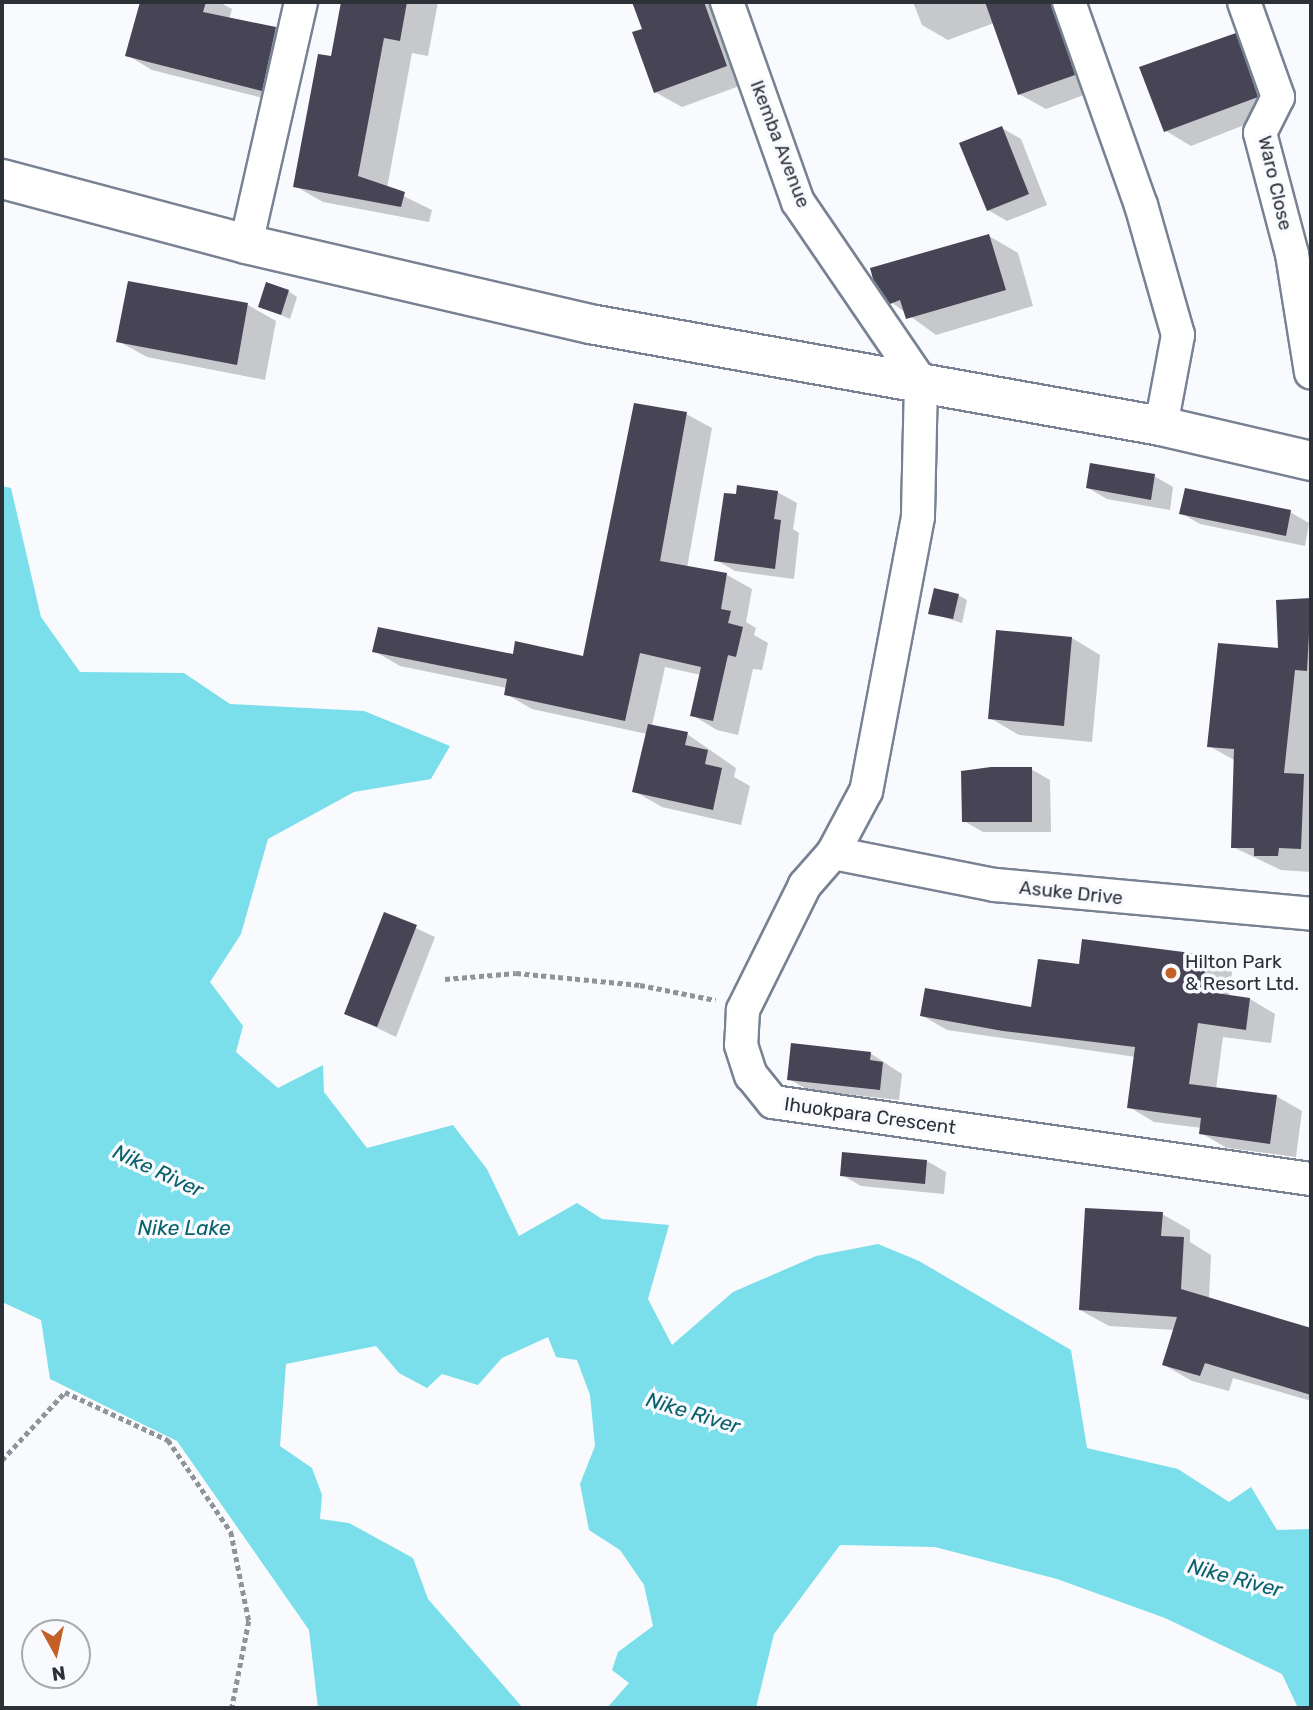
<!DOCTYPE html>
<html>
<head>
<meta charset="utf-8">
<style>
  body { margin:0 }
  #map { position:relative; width:1313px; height:1710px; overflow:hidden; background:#f8fafe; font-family:Rubik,sans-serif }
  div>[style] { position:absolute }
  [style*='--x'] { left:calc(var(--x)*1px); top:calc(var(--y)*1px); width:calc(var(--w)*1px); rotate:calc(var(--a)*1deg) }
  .water>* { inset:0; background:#7adeeb }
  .shadow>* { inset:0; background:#0003 }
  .building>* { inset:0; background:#474456 }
  .path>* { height:4.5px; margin-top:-2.25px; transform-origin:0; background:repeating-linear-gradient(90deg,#909398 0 5px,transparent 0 8.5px) }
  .roads { filter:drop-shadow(2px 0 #788293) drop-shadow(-2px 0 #788293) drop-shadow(0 2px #788293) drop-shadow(0 -2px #788293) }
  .minor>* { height:32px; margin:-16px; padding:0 16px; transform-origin:16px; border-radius:16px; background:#fff }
  .tertiary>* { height:38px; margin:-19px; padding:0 19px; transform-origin:19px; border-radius:19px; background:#fff }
  .dots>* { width:19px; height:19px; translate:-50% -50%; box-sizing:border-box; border:4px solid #f8fafe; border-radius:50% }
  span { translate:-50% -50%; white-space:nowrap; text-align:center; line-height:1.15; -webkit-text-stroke:7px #f8fafe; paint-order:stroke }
  .street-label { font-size:19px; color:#2c3037 }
  .poi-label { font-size:19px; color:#2c3037 }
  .left { translate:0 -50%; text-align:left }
  .water-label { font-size:21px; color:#09626b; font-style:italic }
  .frame { position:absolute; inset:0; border:4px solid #2c3037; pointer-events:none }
  .north { position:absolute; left:21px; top:1619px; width:70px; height:70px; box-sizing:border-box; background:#f8fafe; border:2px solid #a6a9ae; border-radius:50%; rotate:172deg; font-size:19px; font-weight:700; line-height:28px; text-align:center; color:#2c3037 }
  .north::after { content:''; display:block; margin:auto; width:24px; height:32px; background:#c36027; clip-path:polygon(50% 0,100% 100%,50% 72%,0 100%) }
</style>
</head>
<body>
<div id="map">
  <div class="water">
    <div style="clip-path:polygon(2px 486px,11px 488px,41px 617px,80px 672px,184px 673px,230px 704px,364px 711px,450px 746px,431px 779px,354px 792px,268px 839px,241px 934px,210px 982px,243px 1026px,236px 1052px,278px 1088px,323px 1065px,324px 1092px,367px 1148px,453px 1125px,487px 1169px,519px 1236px,577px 1203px,602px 1219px,669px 1225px,648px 1299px,672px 1345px,733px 1292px,816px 1256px,878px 1244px,919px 1261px,1071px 1350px,1087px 1448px,1178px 1469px,1229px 1502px,1251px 1487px,1277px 1530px,1311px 1529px,1311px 1708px,1298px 1708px,1282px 1674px,1165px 1618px,1057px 1579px,935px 1547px,840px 1545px,774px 1634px,756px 1708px,607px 1708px,629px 1683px,612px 1670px,618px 1652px,653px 1626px,644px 1585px,620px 1550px,589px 1530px,580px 1484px,595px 1446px,590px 1395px,577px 1360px,556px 1357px,548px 1337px,502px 1358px,478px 1385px,442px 1374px,427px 1388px,399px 1373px,376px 1346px,286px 1364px,280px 1446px,312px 1468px,322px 1495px,320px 1519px,349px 1523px,413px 1558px,428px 1599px,523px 1708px,318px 1708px,309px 1630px,177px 1441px,50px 1379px,41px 1320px,2px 1302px)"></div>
  </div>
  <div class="shadow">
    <div style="clip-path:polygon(142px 2px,219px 2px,232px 9px,229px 19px,276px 29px,301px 43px,287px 104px,152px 70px,127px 55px)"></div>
    <div style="clip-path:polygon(343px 2px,438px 2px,428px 56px,412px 53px,387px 188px,432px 210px,429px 222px,323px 202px,295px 186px,333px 58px)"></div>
    <div style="clip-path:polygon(634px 2px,724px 2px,753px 81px,682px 107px,655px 92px,645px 30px)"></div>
    <div style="clip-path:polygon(913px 2px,1092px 2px,1081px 4px,1100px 89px,1046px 109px,1019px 94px,994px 23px,948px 40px,922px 25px)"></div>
    <div style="clip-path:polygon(1236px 35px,1261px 50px,1282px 110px,1191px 146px,1166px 131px)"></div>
    <div style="clip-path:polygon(1002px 128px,1021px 139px,1047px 205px,1007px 221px,988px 210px)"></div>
    <div style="clip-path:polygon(989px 236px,1018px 253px,1033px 306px,936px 335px,891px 302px)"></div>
    <div style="clip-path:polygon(129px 283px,248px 305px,276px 321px,265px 380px,147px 357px,118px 341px)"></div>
    <div style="clip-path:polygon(288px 291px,297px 297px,290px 319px,260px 306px)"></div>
    <div style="clip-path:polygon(686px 414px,712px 428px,687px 568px,727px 575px,752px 589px,746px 622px,756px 628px,754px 635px,768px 643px,762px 670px,753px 669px,738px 735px,717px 730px,692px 715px,701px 675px,665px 667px,652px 726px,687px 734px,736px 768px,734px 777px,750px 786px,741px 825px,662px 807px,634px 791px,647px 734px,532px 709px,506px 694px,507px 688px,400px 666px,374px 651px,585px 658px)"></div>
    <div style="clip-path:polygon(1154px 476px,1173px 487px,1170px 510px,1107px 499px,1088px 488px)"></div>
    <div style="clip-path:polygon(777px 492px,797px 503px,793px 529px,799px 533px,794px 579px,735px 571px,716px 560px)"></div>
    <div style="clip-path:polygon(1290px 512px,1309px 523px,1305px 546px,1200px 524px,1181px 513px)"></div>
    <div style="clip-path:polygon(958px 595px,967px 600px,962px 623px,930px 613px)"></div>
    <div style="clip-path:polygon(1311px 600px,1311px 872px,1281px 870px,1233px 847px,1236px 761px,1209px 746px,1280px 650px,1278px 602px)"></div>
    <div style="clip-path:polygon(1072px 638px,1100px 655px,1092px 742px,1019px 735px,990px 718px)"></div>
    <div style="clip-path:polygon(1031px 769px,1050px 780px,1051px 832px,983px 832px,964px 821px)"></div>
    <div style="clip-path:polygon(385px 914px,435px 937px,396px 1037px,346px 1013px)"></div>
    <div style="clip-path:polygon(1207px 957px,1232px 972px,1229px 997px,1250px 999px,1275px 1014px,1271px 1043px,1223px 1037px,1216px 1089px,1276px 1096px,1302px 1111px,1296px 1157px,1227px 1148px,1201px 1133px,1202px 1128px,1154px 1122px,1129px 1107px,1136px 1057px,947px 1030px,921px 1015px,1033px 1010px,1080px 966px)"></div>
    <div style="clip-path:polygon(870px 1053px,902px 1074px,899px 1100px,808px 1090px,789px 1079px)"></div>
    <div style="clip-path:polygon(844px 1154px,927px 1161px,946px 1172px,944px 1194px,861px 1186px,842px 1175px)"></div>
    <div style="clip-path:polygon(1162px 1214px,1190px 1230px,1190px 1242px,1211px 1255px,1209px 1299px,1311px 1329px,1311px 1401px,1233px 1378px,1229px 1391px,1192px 1381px,1164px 1365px,1175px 1330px,1109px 1326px,1080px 1310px)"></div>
  </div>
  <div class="building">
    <div style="clip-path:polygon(140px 2px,206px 2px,203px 12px,276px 27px,262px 91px,125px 56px)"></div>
    <div style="clip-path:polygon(341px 2px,407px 2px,400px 41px,384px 38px,358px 176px,405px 192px,401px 207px,293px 187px,318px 54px,331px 56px)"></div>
    <div style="clip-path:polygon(632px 2px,704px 2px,727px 66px,654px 93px,632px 32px,642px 29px)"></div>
    <div style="clip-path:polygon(985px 2px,1051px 2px,1075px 75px,1018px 95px)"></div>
    <div style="clip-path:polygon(1236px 33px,1258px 97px,1164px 132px,1139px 67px)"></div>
    <div style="clip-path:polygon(1002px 126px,1029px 194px,987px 211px,959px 143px)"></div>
    <div style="clip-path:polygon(989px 234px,1006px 290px,906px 319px,900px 300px,890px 304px,873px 279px,870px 268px)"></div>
    <div style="clip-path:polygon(128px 281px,248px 303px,237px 365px,116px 342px)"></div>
    <div style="clip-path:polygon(266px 282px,289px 290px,281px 315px,258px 307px)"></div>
    <div style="clip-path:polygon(634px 403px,687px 412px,660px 561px,727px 573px,721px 609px,731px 611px,728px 623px,743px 627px,736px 657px,728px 655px,713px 721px,690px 716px,701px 667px,640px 653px,625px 721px,504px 695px,507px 679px,372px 652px,378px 627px,513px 654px,515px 641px,583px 656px)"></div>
    <div style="clip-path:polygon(1090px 463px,1155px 474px,1151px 500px,1086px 488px)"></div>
    <div style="clip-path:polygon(737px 485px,778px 491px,774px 519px,781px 520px,775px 569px,714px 561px,724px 493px,736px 494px)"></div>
    <div style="clip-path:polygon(1185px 488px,1291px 510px,1286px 536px,1179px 514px)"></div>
    <div style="clip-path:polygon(934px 588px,959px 594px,953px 619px,928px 614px)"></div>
    <div style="clip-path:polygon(1311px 598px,1307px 671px,1295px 670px,1284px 773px,1304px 774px,1301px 849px,1279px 848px,1278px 856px,1254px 856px,1254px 848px,1231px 848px,1234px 749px,1207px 747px,1218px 643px,1278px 648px,1276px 600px)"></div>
    <div style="clip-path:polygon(996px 630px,1072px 637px,1064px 726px,988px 719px)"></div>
    <div style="clip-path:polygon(648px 724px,688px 732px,685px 745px,708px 750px,705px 764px,722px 768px,713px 810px,632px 792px)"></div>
    <div style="clip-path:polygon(991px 767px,1032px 767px,1032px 822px,962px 822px,961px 771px)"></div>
    <div style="clip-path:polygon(384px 912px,417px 925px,377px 1027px,344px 1014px)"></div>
    <div style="clip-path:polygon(1082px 939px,1207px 955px,1202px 991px,1250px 998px,1246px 1030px,1198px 1023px,1189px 1084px,1277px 1095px,1270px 1144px,1199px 1134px,1201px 1118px,1127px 1108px,1135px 1047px,1003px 1031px,920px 1016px,925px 988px,1031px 1007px,1038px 959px,1079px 964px)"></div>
    <div style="clip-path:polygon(791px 1043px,871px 1052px,870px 1060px,883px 1062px,880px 1090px,787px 1080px)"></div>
    <div style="clip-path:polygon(842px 1152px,927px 1160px,925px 1184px,840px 1176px)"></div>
    <div style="clip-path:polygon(1085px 1208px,1163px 1212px,1161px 1236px,1184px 1237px,1181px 1289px,1311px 1328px,1311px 1395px,1205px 1363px,1200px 1376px,1162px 1365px,1177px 1317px,1079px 1310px)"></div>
  </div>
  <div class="path">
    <div style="--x:445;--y:979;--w:71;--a:-4.8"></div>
    <div style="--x:516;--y:973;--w:125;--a:5.5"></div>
    <div style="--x:640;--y:985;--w:77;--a:11.2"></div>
    <div style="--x:2;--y:1460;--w:93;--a:-47.2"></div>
    <div style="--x:65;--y:1392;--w:114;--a:25"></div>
    <div style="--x:168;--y:1440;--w:112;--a:55.6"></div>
    <div style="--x:231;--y:1532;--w:91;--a:78.6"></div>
    <div style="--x:249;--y:1621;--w:89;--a:101.1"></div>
  </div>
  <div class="roads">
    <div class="minor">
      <div style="--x:727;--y:2;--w:212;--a:70.5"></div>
      <div style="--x:798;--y:202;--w:218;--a:55.7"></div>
      <div style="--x:921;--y:382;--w:135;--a:91.3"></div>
      <div style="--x:918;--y:517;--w:279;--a:100.7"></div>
      <div style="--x:866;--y:791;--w:70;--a:118"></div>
      <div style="--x:833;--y:853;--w:43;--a:131.2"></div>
      <div style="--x:805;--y:885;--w:140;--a:116.4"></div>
      <div style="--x:743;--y:1010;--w:35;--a:93"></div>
      <div style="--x:741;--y:1045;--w:32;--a:72"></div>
      <div style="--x:751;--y:1075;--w:35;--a:51"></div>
      <div style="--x:773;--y:1102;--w:543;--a:8.15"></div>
      <div style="--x:1069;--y:2;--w:215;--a:70.5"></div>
      <div style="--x:1141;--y:205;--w:135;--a:74.1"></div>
      <div style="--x:1178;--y:335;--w:93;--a:100.6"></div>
      <div style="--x:1244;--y:2;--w:101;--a:70.3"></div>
      <div style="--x:1278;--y:97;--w:40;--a:116.6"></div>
      <div style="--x:1260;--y:133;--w:125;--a:75.2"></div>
      <div style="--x:1292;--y:254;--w:120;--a:80.9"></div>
      <div style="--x:246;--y:244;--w:248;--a:-77.2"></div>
      <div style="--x:833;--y:853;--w:165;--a:11.2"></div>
      <div style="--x:995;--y:885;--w:317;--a:5.2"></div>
    </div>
    <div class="tertiary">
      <div style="--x:2;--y:179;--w:253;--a:14.9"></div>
      <div style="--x:246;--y:244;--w:353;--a:13.1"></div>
      <div style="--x:590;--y:324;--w:580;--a:10.13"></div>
      <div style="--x:1161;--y:426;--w:154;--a:13.1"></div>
    </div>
  </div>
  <div class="dots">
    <div style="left:1171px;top:973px;background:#c36027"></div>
  </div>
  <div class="street-label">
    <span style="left:780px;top:144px;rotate:69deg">Ikemba Avenue</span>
    <span style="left:1275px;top:183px;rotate:77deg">Waro Close</span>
    <span style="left:1071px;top:893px;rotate:6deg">Asuke Drive</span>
    <span style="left:870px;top:1116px;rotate:8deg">Ihuokpara Crescent</span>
  </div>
  <div class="poi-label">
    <span class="left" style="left:1185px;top:973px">Hilton Park<br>&amp; Resort Ltd.</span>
  </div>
  <div class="water-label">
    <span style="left:158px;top:1171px;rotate:25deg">Nike River</span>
    <span style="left:184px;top:1228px">Nike Lake</span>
    <span style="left:693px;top:1413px;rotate:17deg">Nike River</span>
    <span style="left:1235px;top:1578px;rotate:15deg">Nike River</span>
  </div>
  <div class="frame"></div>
  <div class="north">N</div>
</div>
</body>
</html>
